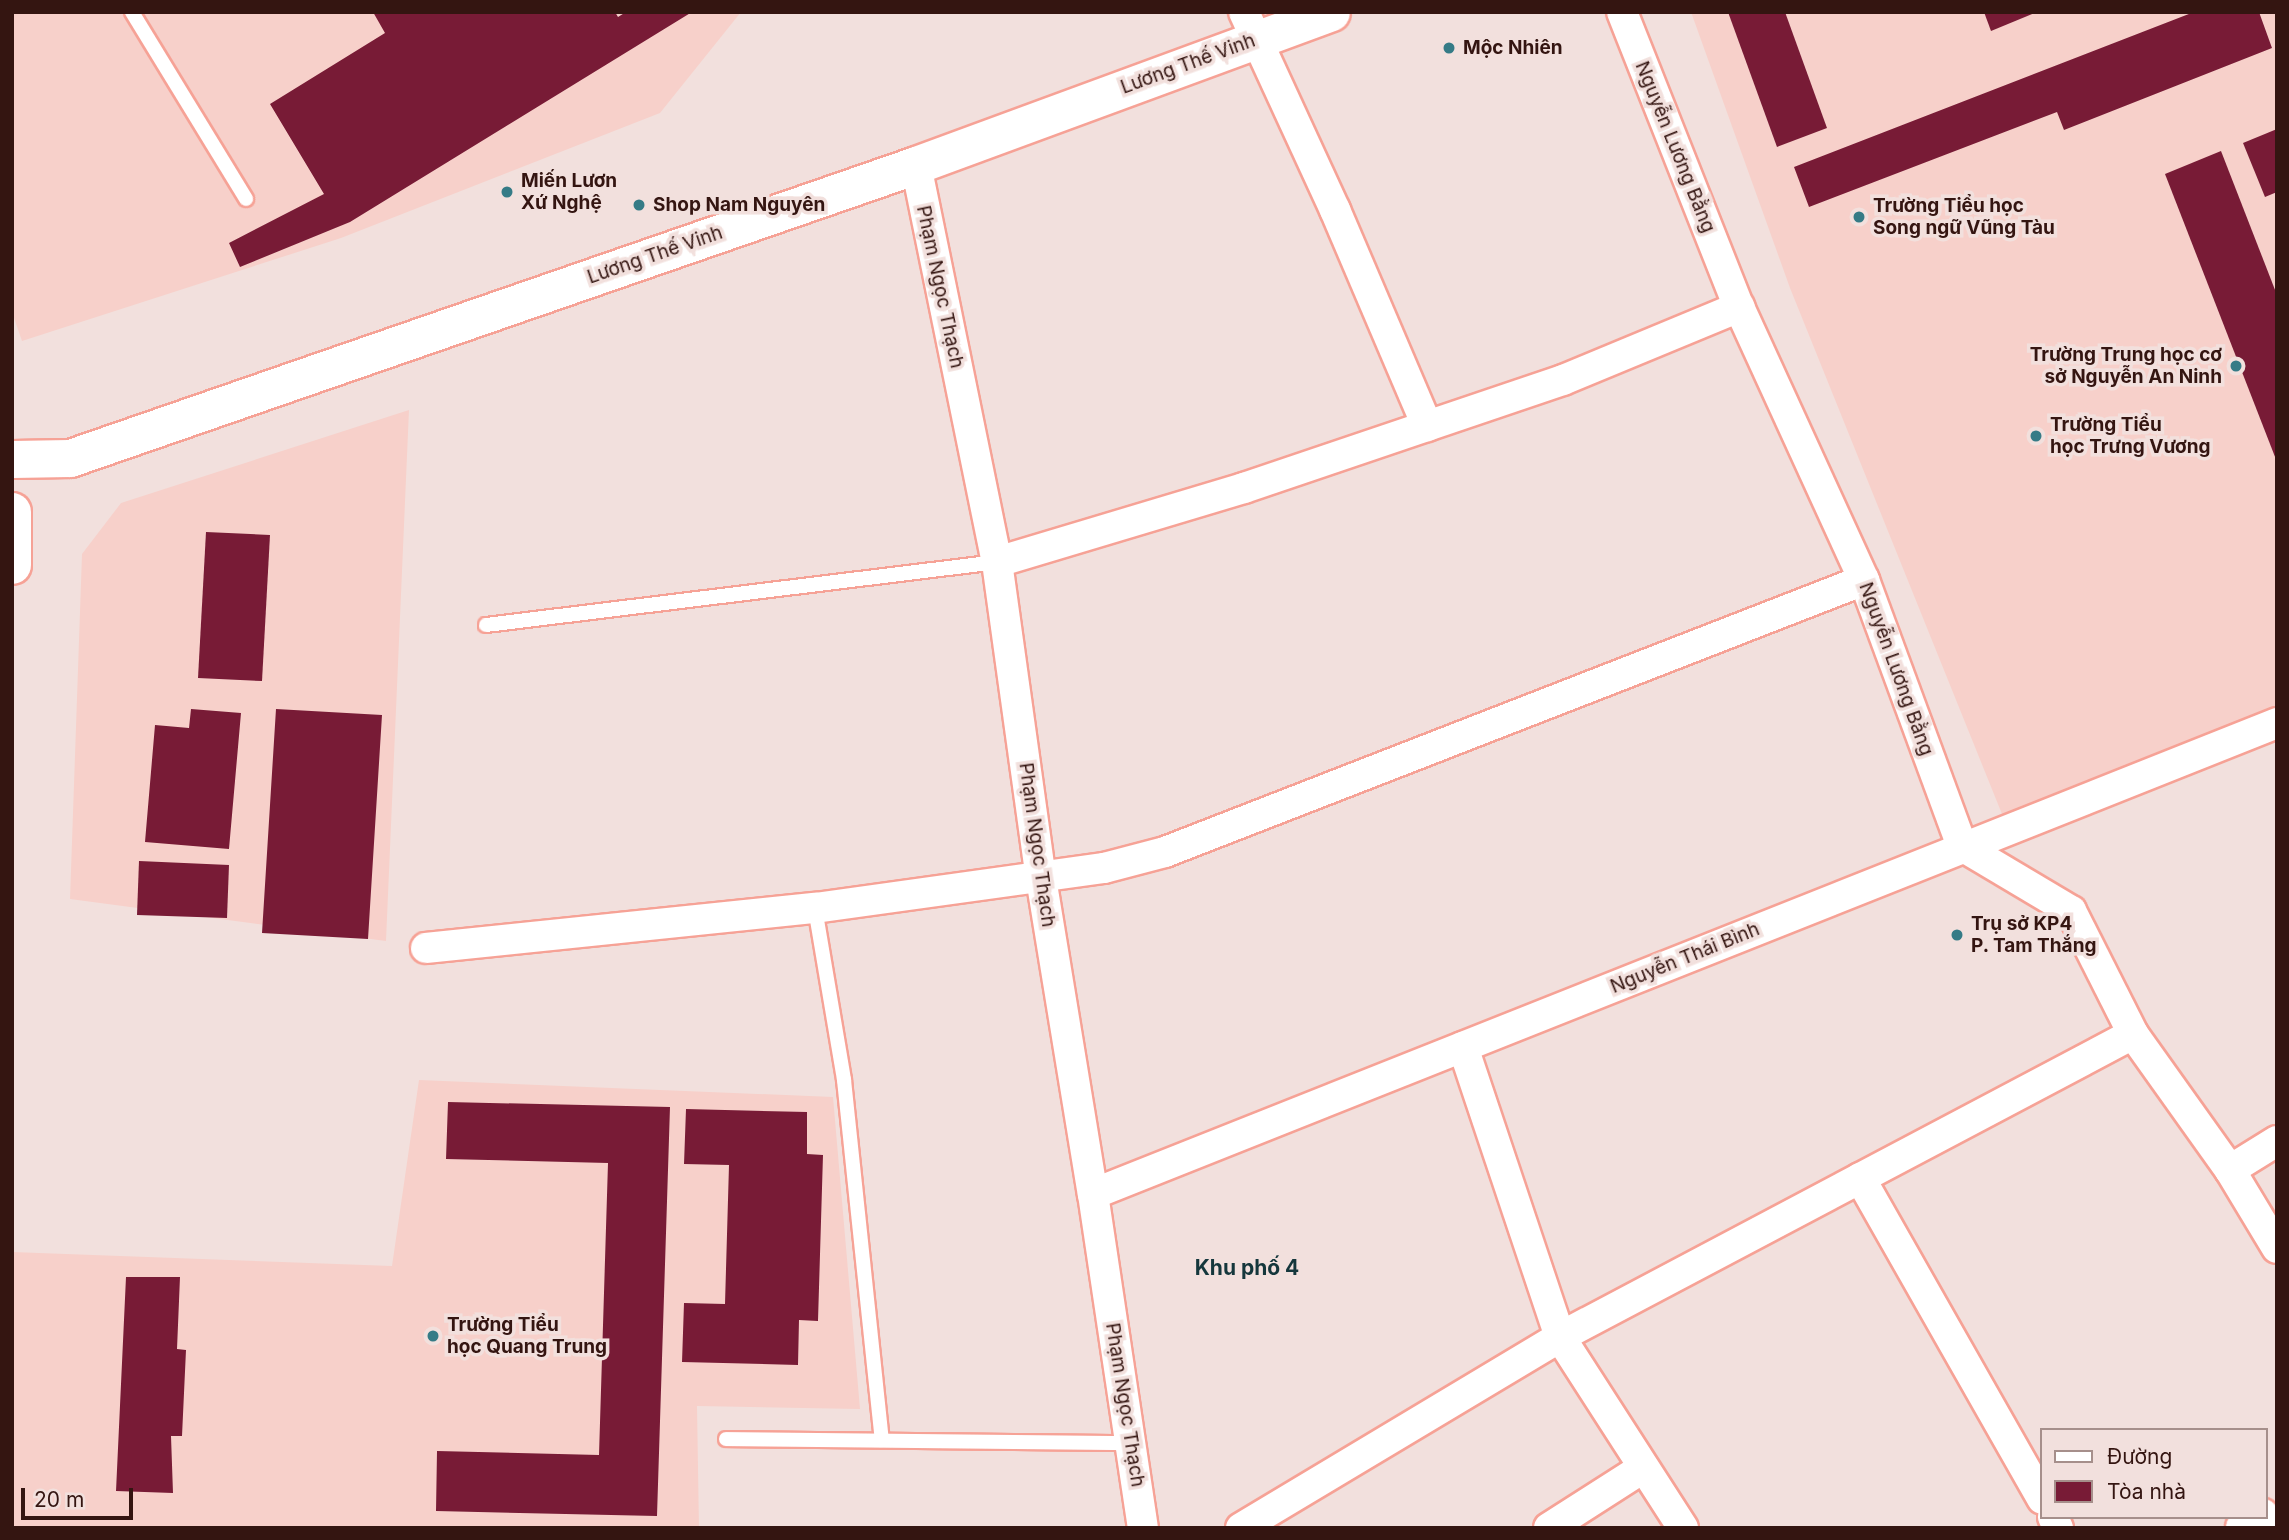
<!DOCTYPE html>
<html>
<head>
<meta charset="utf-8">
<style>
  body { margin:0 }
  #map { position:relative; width:2289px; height:1540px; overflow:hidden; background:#f2e0dd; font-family:Inter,sans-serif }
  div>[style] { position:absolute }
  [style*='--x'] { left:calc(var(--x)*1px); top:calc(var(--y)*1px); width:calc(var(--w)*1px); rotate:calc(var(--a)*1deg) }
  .built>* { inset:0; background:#f7d0ca }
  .building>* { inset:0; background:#781b36 }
  .roads { filter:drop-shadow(2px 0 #f6a296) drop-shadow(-2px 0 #f6a296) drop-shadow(0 2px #f6a296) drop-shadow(0 -2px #f6a296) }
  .service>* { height:14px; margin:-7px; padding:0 7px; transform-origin:7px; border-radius:7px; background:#fff }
  .minor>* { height:30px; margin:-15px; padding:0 15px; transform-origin:15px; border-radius:15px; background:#fff }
  .tertiary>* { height:37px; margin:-18.5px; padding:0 18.5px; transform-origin:18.5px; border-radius:18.5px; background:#fff }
  .primary>* { height:38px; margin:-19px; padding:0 19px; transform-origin:19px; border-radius:19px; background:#fff }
  .dots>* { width:19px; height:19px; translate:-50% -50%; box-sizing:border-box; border:4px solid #f2e0dd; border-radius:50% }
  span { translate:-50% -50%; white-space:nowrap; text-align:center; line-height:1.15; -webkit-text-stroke:7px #f2e0dd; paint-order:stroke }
  .poi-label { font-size:19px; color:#341511; font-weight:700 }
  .left { translate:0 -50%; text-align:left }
  .right { translate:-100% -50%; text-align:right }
  .street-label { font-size:19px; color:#341511 }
  .neighbourhood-label { font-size:21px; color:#15373c; font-weight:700 }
  .frame { position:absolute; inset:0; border:14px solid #341511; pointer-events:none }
  .legend { position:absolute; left:2040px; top:1428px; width:228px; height:91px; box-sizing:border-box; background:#f2e0dd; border:2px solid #a68f8b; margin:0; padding:9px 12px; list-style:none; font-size:21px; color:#341511 }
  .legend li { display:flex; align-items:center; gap:14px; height:35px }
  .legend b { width:35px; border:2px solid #a68f8b }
  .scale { position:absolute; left:21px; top:1488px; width:112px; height:32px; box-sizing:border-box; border:4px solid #341511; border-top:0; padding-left:9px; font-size:21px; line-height:24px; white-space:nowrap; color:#341511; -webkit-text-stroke:5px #f2e0dd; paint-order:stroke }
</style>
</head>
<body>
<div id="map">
  <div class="built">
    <div style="clip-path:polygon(12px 12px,741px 12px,660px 113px,341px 238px,22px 341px,12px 312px)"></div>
    <div style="clip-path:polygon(1691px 12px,2277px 12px,2277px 720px,2006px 824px,1790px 288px)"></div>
    <div style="clip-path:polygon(409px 410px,386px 941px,70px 899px,82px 554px,121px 503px)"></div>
    <div style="clip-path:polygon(419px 1080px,833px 1097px,860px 1409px,697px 1406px,699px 1528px,12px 1528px,12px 1252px,392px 1266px)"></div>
  </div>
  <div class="building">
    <div style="clip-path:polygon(373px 12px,615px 12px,618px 17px,626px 12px,692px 12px,350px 222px,240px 267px,229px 243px,324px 194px,270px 104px,385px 33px)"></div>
    <div style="clip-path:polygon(1728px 12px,1785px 12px,1827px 128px,1777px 147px)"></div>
    <div style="clip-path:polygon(1984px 12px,2037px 12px,1991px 31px)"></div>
    <div style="clip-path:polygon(2194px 12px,2259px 12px,2272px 48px,2064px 130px,2057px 112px,1809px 207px,1794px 167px)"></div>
    <div style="clip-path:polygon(2277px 129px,2277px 192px,2265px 197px,2243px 143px)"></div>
    <div style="clip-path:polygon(2221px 151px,2277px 295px,2277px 462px,2165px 174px)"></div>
    <div style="clip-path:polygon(206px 532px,270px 535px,262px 681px,198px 678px)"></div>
    <div style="clip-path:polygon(191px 709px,241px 713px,229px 849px,145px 842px,155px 725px,189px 728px)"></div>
    <div style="clip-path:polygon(276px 709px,382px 715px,368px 939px,262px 933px)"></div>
    <div style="clip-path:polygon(139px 861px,229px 865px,227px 918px,137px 915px)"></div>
    <div style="clip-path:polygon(448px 1102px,670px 1107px,657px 1516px,436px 1511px,437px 1451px,599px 1455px,608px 1163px,446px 1159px)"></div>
    <div style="clip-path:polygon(686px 1109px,807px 1112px,807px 1154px,823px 1155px,818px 1321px,799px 1320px,798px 1365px,682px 1362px,684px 1303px,725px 1304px,729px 1165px,684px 1164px)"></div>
    <div style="clip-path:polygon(126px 1277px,180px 1277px,177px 1349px,186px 1350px,182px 1436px,171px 1436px,173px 1493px,116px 1491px)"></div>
  </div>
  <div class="roads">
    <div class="service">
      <div style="--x:132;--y:12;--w:219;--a:58.6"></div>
      <div style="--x:486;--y:625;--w:515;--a:-7.03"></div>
      <div style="--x:815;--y:908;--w:174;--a:80.4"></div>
      <div style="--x:844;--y:1080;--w:362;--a:84"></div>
      <div style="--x:726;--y:1439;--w:404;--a:0.6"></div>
    </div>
    <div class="minor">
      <div style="--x:1244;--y:12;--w:218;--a:65.3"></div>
      <div style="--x:1335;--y:210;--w:235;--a:66.9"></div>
      <div style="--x:1622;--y:12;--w:317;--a:68.4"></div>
      <div style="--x:1739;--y:307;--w:300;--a:65.4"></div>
      <div style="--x:1864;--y:580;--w:283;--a:69.8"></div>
      <div style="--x:1962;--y:846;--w:127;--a:30.8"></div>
      <div style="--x:2071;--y:911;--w:138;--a:63.2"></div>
      <div style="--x:2133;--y:1034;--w:167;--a:54.5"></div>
      <div style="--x:2230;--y:1170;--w:91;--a:58.9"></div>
      <div style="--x:916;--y:165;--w:405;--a:78.5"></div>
      <div style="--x:997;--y:562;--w:319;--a:82.1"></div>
      <div style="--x:1041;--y:878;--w:320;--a:80.7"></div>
      <div style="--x:1093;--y:1194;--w:338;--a:81.5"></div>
      <div style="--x:997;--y:562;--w:258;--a:-16.7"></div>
      <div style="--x:1244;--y:488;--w:337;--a:-18.7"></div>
      <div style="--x:1563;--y:380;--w:191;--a:-22.5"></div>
      <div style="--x:426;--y:948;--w:391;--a:-5.9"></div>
      <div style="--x:815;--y:908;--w:292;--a:-7.9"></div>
      <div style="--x:1104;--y:868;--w:63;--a:-14.7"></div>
      <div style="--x:1165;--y:852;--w:750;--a:-21.26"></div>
      <div style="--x:1463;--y:1047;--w:306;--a:71.5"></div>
      <div style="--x:1560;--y:1337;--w:227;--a:57.2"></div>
      <div style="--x:2230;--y:1170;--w:55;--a:-31.7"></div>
      <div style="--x:1860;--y:1178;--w:369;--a:60.4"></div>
      <div style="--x:1093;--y:1194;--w:1274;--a:-21.69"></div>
      <div style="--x:2053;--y:1517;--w:12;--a:66"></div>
      <div style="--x:1241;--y:1528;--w:372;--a:-30.9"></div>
      <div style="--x:1560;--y:1337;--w:648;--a:-27.87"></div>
      <div style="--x:1549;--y:1528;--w:112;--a:-32.6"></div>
    </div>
    <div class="tertiary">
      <div style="--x:12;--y:459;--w:58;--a:-1"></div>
      <div style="--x:70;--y:458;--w:895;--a:-19.1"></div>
      <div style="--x:916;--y:165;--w:442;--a:-20.2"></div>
    </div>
    <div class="primary">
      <div style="--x:12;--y:512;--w:53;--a:90"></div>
      <div style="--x:2245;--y:1528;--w:19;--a:-35"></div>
    </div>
  </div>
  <div class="dots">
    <div style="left:1449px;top:48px;background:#357b86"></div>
    <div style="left:507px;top:192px;background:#357b86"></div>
    <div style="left:639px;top:205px;background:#357b86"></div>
    <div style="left:1859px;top:217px;background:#357b86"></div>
    <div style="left:2236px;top:366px;background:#357b86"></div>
    <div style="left:2036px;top:436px;background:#357b86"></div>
    <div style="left:1957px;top:935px;background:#357b86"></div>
    <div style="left:433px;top:1336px;background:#357b86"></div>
  </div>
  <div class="poi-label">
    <span class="left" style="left:1463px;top:48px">Mộc Nhiên</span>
    <span class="left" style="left:521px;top:192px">Miến Lươn<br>Xứ Nghệ</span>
    <span class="left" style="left:653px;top:205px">Shop Nam Nguyên</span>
    <span class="left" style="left:1873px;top:217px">Trường Tiểu học<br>Song ngữ Vũng Tàu</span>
    <span class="right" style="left:2222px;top:366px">Trường Trung học cơ<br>sở Nguyễn An Ninh</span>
    <span class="left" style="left:2050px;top:436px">Trường Tiểu<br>học Trưng Vương</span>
    <span class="left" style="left:1971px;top:935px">Trụ sở KP4<br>P. Tam Thắng</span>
    <span class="left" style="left:447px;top:1336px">Trường Tiểu<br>học Quang Trung</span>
  </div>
  <div class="street-label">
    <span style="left:1188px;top:64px;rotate:-20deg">Lương Thế Vinh</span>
    <span style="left:1675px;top:147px;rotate:68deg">Nguyễn Lương Bằng</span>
    <span style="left:655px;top:255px;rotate:-19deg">Lương Thế Vinh</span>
    <span style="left:940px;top:287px;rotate:78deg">Phạm Ngọc Thạch</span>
    <span style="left:1896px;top:669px;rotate:70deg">Nguyễn Lương Bằng</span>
    <span style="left:1037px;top:845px;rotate:82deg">Phạm Ngọc Thạch</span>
    <span style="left:1685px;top:958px;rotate:-22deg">Nguyễn Thái Bình</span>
    <span style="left:1125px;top:1405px;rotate:81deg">Phạm Ngọc Thạch</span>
  </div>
  <div class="neighbourhood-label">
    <span style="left:1247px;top:1268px">Khu phố 4</span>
  </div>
  <div class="frame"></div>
  <ul class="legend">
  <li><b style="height:9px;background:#fff"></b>Đường</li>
  <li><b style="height:19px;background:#781b36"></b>Tòa nhà</li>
  </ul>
  <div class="scale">20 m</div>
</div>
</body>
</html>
